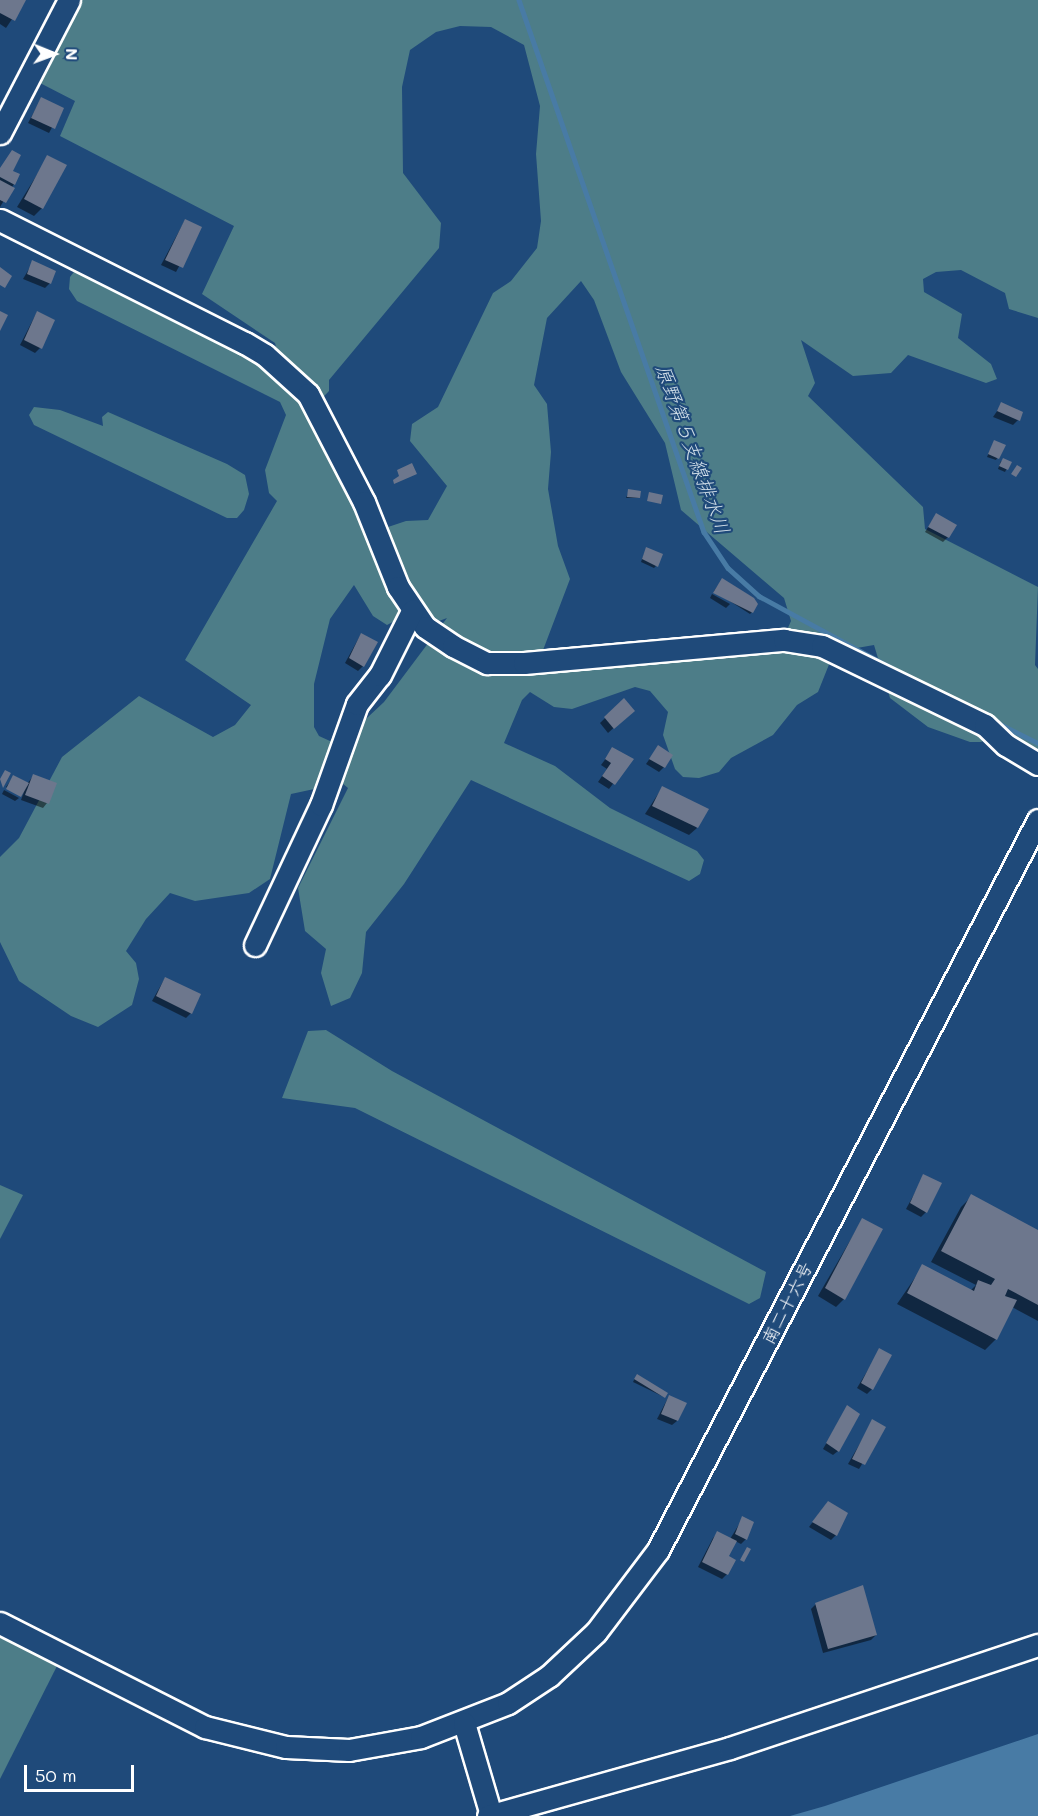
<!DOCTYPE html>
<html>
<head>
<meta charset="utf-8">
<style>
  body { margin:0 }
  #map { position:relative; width:1038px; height:1816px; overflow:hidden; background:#1f4a7a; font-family:Mali,"Klee One",sans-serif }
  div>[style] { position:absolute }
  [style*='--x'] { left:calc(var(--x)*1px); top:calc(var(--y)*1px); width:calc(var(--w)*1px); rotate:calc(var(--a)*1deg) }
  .green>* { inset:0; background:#4d7d88 }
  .water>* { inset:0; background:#487ba5 }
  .shadow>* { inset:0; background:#0007 }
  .stream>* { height:4.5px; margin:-2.25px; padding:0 2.25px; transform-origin:2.25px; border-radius:2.25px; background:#487ba5 }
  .building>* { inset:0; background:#6d778d }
  .roads { filter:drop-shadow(2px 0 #fff) drop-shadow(-2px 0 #fff) drop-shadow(0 2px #fff) drop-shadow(0 -2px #fff) }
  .minor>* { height:21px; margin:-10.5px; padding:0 10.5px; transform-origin:10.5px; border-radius:10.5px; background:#1f4a7a }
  span { translate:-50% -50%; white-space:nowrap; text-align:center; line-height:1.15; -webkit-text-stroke:4.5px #1f4a7a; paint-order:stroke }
  .street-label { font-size:18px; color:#fff }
  .water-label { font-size:20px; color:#d1dee8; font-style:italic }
  .north { position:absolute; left:24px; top:24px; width:60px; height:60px; -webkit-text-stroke:4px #1f4a7a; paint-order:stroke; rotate:91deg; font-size:16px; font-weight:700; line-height:24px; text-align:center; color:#fff }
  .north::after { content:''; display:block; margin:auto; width:21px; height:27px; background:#fff; clip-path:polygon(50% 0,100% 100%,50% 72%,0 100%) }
  .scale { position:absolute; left:24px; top:1765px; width:110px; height:27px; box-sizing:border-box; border:3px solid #fff; border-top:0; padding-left:8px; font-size:18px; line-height:21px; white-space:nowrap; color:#fff; -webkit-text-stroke:4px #1f4a7a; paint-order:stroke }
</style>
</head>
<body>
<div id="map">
  <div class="green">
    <div style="clip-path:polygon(evenodd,79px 0,1038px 0,1038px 318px,1009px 309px,1005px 293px,961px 270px,936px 272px,923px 279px,924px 292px,962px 314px,958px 338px,991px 364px,997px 379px,986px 383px,908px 355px,891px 373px,853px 376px,801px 340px,815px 383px,808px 396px,923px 507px,925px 529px,1038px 587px,1035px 665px,1038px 669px,1038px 749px,998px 732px,981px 742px,970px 742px,928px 727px,890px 698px,874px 645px,834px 652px,818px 692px,797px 705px,773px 735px,731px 758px,719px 772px,699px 778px,683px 777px,675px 769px,663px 735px,668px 712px,650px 691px,635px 687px,572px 709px,554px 707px,530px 692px,522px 700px,504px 743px,555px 766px,610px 808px,697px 851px,704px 860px,700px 874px,689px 881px,471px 780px,404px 884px,366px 932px,362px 973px,350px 998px,331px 1006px,321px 973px,326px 949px,305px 931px,298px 888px,348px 788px,342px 783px,291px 794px,270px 879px,249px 893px,195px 901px,170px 893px,146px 919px,126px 951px,136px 963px,139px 979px,132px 1005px,98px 1027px,71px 1016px,19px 981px,0 942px,0 857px,19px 838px,62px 757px,139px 696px,213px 737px,235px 725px,251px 705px,185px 660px,277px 501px,269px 493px,265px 470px,286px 415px,280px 402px,77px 301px,69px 289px,70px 277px,77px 268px,279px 358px,275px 343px,202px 294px,234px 226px,60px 136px,75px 101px,40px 83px,43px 66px,79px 0,460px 26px,491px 27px,524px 45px,540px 106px,536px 154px,541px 221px,537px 248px,511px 281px,493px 293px,438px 407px,412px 424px,410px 441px,447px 486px,428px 520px,406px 521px,370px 533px,341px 467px,315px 435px,309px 412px,329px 391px,329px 380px,439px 248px,441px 223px,403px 173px,402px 87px,410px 50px,436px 32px,460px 26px,79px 0,581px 281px,594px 300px,621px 372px,665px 443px,681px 510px,784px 598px,791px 621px,779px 648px,673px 656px,652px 663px,558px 669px,537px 666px,570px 579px,558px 546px,548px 489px,551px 452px,547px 404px,534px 385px,547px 318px,581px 281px,79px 0,354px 585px,373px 616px,387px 625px,421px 607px,439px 621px,447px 618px,384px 702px,352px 732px,330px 741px,319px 736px,314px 727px,314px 684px,330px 619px,354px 585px)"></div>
    <div style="clip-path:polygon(34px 407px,60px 410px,103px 426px,102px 417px,108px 412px,227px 464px,245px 475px,249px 494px,244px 510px,237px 518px,227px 518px,34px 425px,29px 415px)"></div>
    <div style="clip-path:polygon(326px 1030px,392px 1071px,766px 1272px,760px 1298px,749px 1304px,355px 1108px,282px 1098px,308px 1031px)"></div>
    <div style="clip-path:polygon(0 1185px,23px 1195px,0 1239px)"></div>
    <div style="clip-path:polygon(0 1635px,58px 1664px,0 1779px)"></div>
  </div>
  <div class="water">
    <div style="clip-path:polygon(1038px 1734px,1038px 1816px,790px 1816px,825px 1806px)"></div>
  </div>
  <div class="shadow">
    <div style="clip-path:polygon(0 0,25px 0,6px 28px,0 24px)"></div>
    <div style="clip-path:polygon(41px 99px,62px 109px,49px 133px,28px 123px)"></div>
    <div style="clip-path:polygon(48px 157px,42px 208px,34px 216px,17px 207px)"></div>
    <div style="clip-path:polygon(0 168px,11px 171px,14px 184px,0 207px)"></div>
    <div style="clip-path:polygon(185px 220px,200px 228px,176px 272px,161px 265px)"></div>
    <div style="clip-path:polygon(33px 262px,50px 283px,45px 288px,23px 279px)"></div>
    <div style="clip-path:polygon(37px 312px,40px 348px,35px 353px,20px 345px)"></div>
    <div style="clip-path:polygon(1002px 404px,1018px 420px,1013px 425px,993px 417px)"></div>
    <div style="clip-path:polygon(993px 444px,1004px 446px,996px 460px,987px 457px)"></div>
    <div style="clip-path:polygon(1001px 461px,1010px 462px,1005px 472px,998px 469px)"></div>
    <div style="clip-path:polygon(629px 491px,639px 498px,626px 498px)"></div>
    <div style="clip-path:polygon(936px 515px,948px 537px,943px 542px,925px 532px)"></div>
    <div style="clip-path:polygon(646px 549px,656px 566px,654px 568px,641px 562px)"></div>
    <div style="clip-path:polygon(722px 580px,752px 612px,750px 614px,714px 591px)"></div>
    <div style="clip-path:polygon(712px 594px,730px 604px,726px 608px,710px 598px)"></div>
    <div style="clip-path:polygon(361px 634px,363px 666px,358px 671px,345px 663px)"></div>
    <div style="clip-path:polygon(624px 700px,628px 715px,608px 733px,600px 723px)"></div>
    <div style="clip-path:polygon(658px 747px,664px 767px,659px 772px,646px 764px)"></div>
    <div style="clip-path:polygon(613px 749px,631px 760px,609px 789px,598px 782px,607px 769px,601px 765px)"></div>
    <div style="clip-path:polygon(34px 775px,47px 803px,43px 808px,21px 800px,24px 792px,21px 796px,6px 787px,14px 776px,27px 784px)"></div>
    <div style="clip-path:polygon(662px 788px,697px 828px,689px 835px,645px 814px)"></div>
    <div style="clip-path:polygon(4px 790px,19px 798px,15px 801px,2px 794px)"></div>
    <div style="clip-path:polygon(165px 978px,191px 1013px,186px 1018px,152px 1001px)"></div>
    <div style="clip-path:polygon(924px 1176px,926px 1212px,921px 1217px,906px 1209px)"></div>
    <div style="clip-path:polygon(972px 1196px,1038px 1232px,1038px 1321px,1012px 1307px,996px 1339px,985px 1350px,897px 1304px,923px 1266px,970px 1291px,976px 1285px,931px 1262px,961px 1207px)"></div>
    <div style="clip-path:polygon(862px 1220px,844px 1299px,836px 1307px,818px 1296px)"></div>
    <div style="clip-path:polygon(880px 1350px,872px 1389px,867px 1394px,857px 1388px)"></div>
    <div style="clip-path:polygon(635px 1378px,664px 1397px,633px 1382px)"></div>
    <div style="clip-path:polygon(669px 1396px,677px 1421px,672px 1425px,657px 1419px)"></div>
    <div style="clip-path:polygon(847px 1407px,838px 1451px,833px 1455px,823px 1449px)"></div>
    <div style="clip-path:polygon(873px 1421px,884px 1428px,859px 1469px,848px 1464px)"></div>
    <div style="clip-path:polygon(828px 1502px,836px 1535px,831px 1540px,809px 1527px)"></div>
    <div style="clip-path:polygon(743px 1518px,746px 1539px,741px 1544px,735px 1541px,727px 1557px,727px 1574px,722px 1579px,698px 1567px,713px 1538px,718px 1533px,730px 1539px)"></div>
    <div style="clip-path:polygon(816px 1604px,876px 1635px,871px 1640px,823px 1653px,811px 1609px)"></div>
  </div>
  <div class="stream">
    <div style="--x:519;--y:0;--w:563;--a:70.83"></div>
    <div style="--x:704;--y:532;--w:43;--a:56.3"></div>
    <div style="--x:728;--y:568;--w:42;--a:42.1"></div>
    <div style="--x:759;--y:596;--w:162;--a:28.5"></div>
    <div style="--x:994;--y:721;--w:49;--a:26.6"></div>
  </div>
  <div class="building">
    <div style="clip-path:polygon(0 0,26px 0,15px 21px,0 13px)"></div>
    <div style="clip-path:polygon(41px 97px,64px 108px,55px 129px,31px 118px)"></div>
    <div style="clip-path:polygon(12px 150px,21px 155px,13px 171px,20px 174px,15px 185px,0 177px,0 168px)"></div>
    <div style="clip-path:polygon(47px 155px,67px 165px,43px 209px,24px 199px)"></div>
    <div style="clip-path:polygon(0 180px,15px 188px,6px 203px,0 200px)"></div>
    <div style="clip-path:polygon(185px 219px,202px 227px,183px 268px,165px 260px)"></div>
    <div style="clip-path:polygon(32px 260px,56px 271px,51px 284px,27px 274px)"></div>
    <div style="clip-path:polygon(0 267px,12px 276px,5px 288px,0 285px)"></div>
    <div style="clip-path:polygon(0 311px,8px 315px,0 331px)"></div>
    <div style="clip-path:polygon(37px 311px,55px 320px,42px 349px,24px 340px)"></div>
    <div style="clip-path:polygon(1001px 402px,1023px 412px,1020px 421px,997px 411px)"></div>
    <div style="clip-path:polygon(994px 440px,1006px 445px,999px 459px,988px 454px)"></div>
    <div style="clip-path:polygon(1003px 458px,1012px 462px,1008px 470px,999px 466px)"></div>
    <div style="clip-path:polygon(412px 463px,417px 474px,394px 484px,393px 480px,399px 476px,397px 470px)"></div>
    <div style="clip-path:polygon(1017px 465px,1022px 468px,1016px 477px,1011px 474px)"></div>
    <div style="clip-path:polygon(628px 489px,641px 491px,640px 498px,627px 497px)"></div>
    <div style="clip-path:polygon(649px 492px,663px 495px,661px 504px,647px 501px)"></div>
    <div style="clip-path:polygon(936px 513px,957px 525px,949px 538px,928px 527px)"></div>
    <div style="clip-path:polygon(646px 547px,663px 554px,658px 567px,642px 559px)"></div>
    <div style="clip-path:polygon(722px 578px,754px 598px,758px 604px,753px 613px,713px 593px)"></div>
    <div style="clip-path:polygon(361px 633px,378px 642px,364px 667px,349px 658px)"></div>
    <div style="clip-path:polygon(624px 698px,635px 711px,614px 729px,604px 717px)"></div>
    <div style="clip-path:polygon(658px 745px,673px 755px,665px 768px,649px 759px)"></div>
    <div style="clip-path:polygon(612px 747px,634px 759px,615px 785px,602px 776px,611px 763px,605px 759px)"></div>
    <div style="clip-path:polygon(5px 770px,11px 773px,3px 788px,0 779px)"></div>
    <div style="clip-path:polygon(33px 774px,57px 783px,49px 804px,25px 795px)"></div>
    <div style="clip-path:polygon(13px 775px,29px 783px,21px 797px,6px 789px)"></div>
    <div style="clip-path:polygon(662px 786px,709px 809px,698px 828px,652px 806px)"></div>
    <div style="clip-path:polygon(165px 977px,201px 994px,192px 1014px,156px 996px)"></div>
    <div style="clip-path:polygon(923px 1174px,942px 1183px,927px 1213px,910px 1203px)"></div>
    <div style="clip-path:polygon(971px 1194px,1038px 1230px,1038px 1305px,1008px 1289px,1005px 1296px,1017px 1300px,997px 1340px,907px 1293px,922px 1264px,974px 1291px,978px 1280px,991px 1285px,995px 1279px,941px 1251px)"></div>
    <div style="clip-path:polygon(862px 1218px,883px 1229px,845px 1300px,825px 1288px)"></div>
    <div style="clip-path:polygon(879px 1348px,892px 1355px,873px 1390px,861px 1383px)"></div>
    <div style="clip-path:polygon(637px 1374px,668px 1393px,665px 1398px,634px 1379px)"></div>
    <div style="clip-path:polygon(669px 1395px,687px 1403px,678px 1421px,661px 1414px)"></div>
    <div style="clip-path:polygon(847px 1405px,860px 1414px,839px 1452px,826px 1443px)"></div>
    <div style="clip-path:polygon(872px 1419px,886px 1427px,865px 1465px,852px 1459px)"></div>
    <div style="clip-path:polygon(828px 1501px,848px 1513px,837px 1536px,812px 1522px)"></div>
    <div style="clip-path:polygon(742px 1516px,754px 1522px,747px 1540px,735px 1534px)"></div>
    <div style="clip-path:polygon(717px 1531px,737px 1541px,729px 1556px,736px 1560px,728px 1575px,702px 1562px)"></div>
    <div style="clip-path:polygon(747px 1547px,751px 1549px,744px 1562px,740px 1560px)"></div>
    <div style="clip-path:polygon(863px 1585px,877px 1635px,828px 1649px,815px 1603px)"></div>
  </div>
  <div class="roads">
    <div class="minor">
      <div style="--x:0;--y:133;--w:150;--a:-62.6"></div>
      <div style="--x:0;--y:220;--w:274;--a:26.7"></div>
      <div style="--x:245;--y:343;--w:23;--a:31"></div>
      <div style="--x:265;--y:355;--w:58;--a:42.2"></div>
      <div style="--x:308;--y:394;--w:122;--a:62.6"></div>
      <div style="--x:364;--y:502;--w:92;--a:68.2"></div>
      <div style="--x:398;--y:587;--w:48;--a:56"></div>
      <div style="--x:425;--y:627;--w:34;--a:34"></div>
      <div style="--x:453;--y:646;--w:38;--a:27"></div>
      <div style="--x:487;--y:663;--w:37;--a:0"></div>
      <div style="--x:524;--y:663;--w:261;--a:-5.1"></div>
      <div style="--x:784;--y:640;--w:38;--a:9"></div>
      <div style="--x:822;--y:646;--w:181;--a:25.9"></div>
      <div style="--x:985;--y:725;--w:29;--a:44"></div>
      <div style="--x:1006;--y:745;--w:37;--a:31"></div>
      <div style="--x:255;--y:945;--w:155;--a:-64.8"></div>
      <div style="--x:321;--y:805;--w:107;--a:-70.4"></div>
      <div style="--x:357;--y:704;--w:37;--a:-52"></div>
      <div style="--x:380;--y:675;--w:72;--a:-63.4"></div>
      <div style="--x:0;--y:1623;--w:230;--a:26.9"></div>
      <div style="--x:205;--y:1727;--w:83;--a:13.9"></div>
      <div style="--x:286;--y:1747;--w:63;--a:2.7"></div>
      <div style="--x:349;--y:1750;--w:73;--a:-10.2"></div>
      <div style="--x:421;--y:1737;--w:93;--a:-21.3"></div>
      <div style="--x:508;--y:1703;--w:49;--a:-33.4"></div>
      <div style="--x:549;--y:1676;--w:64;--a:-43.1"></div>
      <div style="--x:596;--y:1632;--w:103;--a:-52.9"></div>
      <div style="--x:658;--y:1550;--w:823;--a:-62.5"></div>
      <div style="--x:464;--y:1723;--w:96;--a:73.6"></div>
      <div style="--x:488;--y:1816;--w:251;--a:-15.7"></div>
      <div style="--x:730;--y:1748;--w:325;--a:-18.5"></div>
    </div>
  </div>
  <div class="street-label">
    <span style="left:787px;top:1303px;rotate:-63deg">南二十六号</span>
  </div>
  <div class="water-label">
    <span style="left:693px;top:449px;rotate:70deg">原野第５支線排水川</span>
  </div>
  <div class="north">N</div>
  <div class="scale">50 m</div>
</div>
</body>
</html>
